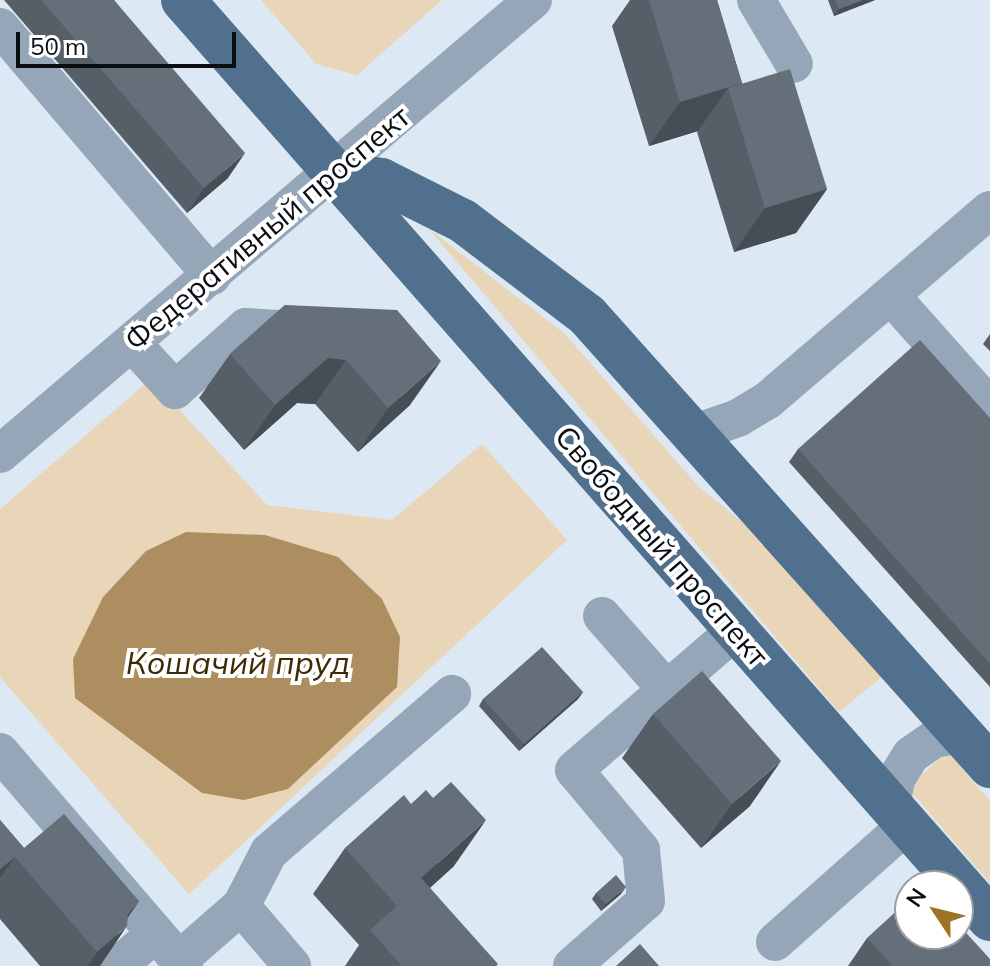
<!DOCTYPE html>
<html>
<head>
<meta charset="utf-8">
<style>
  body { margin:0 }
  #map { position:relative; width:990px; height:966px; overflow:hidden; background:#dce8f3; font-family:Mulish,sans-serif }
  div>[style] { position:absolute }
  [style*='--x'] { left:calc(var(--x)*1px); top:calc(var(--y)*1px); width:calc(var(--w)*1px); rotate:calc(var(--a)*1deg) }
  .green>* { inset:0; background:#e9d5b7 }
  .water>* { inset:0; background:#ac8e61 }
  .minor>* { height:38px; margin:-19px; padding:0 19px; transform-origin:19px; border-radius:19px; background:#94a6b7 }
  .major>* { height:44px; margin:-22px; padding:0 22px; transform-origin:22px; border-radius:22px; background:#50708e }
  .wall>* { inset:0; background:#565f68 }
  .shaded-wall>* { inset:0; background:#464e55 }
  .building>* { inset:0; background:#646f79 }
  span { translate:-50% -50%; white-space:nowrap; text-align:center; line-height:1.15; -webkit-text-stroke:8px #fff; paint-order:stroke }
  .street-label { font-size:30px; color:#0a0d11 }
  .water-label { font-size:32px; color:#3f2a03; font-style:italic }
  .north { position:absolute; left:894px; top:870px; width:80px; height:80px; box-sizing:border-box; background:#fff; border:2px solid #9d9ea0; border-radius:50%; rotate:305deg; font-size:22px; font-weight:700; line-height:32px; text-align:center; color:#0a0d11 }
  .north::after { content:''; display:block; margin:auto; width:28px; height:36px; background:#9f7324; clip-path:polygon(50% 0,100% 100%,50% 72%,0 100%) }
  .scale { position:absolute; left:16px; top:32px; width:220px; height:36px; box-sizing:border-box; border:4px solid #0a0d11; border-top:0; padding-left:10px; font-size:24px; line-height:28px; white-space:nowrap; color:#0a0d11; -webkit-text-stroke:6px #fff; paint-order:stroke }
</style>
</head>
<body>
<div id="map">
  <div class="green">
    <div style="clip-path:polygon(261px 0,442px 0,357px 75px,316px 64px)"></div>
    <div style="clip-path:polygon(428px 228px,565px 334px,699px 487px,769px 544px,883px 676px,839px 712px)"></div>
    <div style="clip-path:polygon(151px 379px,267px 505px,392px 520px,482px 444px,567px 540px,189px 894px,0 677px,0 509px)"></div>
    <div style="clip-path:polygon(948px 752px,990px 801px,990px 883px,907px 787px)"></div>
  </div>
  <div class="water">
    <div style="clip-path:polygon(186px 532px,265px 535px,338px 557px,382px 599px,400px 637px,397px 687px,288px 789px,244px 800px,202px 793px,75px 698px,73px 659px,103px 597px,146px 551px)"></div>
  </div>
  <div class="minor">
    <div style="--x:756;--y:0;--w:74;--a:59.3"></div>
    <div style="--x:0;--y:27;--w:327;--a:49.6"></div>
    <div style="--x:892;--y:297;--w:147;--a:48.3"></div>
    <div style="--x:132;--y:343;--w:64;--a:47.5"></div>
    <div style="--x:175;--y:390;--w:95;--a:-41.6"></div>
    <div style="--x:246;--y:327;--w:66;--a:3.5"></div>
    <div style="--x:695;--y:433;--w:46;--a:-19.2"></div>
    <div style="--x:738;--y:418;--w:35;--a:-31"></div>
    <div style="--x:768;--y:400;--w:292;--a:-40.6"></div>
    <div style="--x:0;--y:454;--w:700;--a:-40.42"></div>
    <div style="--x:602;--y:616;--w:98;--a:48.7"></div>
    <div style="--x:0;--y:752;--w:282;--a:49.3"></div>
    <div style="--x:891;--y:807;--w:28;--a:-80"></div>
    <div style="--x:896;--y:779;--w:28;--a:-58"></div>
    <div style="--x:911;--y:755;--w:28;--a:-35"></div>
    <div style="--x:934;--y:739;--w:28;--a:-10"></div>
    <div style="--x:241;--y:906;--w:79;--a:49.6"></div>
    <div style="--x:775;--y:942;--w:176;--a:-41.6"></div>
    <div style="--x:179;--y:960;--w:82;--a:-41.1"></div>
    <div style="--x:241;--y:906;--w:61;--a:-62.6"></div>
    <div style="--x:269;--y:852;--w:242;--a:-40.8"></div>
    <div style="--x:118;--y:966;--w:50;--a:-41"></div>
    <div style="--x:572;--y:966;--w:98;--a:-41.3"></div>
    <div style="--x:646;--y:901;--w:51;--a:-95.6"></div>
    <div style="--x:641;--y:850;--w:104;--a:-129.9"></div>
    <div style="--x:574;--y:770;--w:214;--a:-40.8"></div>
  </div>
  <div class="major">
    <div style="--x:183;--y:0;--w:1223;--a:48.71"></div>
    <div style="--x:334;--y:173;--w:48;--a:8.5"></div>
    <div style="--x:381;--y:180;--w:92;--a:26.6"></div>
    <div style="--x:463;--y:221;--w:156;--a:37.2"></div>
    <div style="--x:587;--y:315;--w:605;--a:48.22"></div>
  </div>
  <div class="wall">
    <div style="clip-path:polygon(4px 0,114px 0,228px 178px,187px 213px)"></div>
    <div style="clip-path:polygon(630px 0,717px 0,742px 83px,827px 189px,796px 233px,734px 252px,697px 132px,698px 131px,649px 146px,612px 26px)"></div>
    <div style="clip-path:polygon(828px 0,875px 0,834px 16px)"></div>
    <div style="clip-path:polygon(285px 305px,410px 405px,358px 452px,315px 404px,297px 403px,244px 450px,199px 398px,230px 354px)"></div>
    <div style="clip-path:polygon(990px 334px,990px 351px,983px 344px)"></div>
    <div style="clip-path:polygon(990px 418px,990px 687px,789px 462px,798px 449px)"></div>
    <div style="clip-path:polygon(583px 692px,578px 699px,519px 751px,479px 706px,483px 699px)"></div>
    <div style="clip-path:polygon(653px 714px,750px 806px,701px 848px,622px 758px)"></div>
    <div style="clip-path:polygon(0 820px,24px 848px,139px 901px,128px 917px,100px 966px,40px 966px,0 919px)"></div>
    <div style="clip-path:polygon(345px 848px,454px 866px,430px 888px,497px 966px,345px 966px,359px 945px,313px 894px)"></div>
    <div style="clip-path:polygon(596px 893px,621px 894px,601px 911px,592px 899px)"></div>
    <div style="clip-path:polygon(910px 934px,990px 966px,848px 966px,867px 938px)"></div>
  </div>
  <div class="shaded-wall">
    <div style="clip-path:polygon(863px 0,875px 0,834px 16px,839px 9px)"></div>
    <div style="clip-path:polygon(742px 83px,728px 88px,698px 131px,649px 146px,680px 102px)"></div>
    <div style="clip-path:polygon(245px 153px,228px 178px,187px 213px,204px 188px)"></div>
    <div style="clip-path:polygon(827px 189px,796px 233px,734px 252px,765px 208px)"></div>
    <div style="clip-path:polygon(328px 358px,346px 360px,315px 404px,297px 403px,244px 450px,275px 405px)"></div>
    <div style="clip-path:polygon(441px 361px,410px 405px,358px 452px,388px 408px)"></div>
    <div style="clip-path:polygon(583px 692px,578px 699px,519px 751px,524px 744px)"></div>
    <div style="clip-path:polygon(781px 761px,750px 806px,701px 848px,732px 804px)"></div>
    <div style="clip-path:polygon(486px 820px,454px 866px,389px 924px,421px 878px)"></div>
    <div style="clip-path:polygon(15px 857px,0 878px,0 869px)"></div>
    <div style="clip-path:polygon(626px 887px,621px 894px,601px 911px,606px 904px)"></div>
    <div style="clip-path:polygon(139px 901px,113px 939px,127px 926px,100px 966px,88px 966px,97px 952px)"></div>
  </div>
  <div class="building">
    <div style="clip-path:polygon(41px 0,114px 0,245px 153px,204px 188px)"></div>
    <div style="clip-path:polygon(649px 0,717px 0,742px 83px,680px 102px)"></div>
    <div style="clip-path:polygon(835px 0,863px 0,839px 9px)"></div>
    <div style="clip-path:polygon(790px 69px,827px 189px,765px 208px,728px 88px)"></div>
    <div style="clip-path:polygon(285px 305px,397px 310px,441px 361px,388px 408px,346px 360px,328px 358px,275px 405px,230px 354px)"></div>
    <div style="clip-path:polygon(920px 340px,990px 418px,990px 664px,798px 449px)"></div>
    <div style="clip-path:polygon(542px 647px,583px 692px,524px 744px,483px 699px)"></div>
    <div style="clip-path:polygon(702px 671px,781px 761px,732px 804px,653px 714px)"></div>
    <div style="clip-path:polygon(451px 782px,486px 820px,421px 878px,498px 964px,496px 966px,402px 966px,370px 930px,397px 906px,345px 848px,404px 795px,411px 804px,426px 790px,433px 798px)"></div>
    <div style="clip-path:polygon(64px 814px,139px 901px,128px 914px,127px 926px,97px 952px,15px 857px,0 869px,0 820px,24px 848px)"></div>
    <div style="clip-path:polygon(616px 875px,626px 887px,606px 904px,596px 893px)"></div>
    <div style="clip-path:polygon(903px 905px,910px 912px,910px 934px,958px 934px,958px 924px,990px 959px,990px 966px,893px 966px,867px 938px)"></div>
    <div style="clip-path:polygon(640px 944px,659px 966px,616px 966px)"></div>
  </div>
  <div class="street-label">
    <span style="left:267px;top:228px;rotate:-40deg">Федеративный проспект</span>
    <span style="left:662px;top:546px;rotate:49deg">Свободный проспект</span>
  </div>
  <div class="water-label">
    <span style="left:238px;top:662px">Кошачий пруд</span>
  </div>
  <div class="north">N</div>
  <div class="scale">50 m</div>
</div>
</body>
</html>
